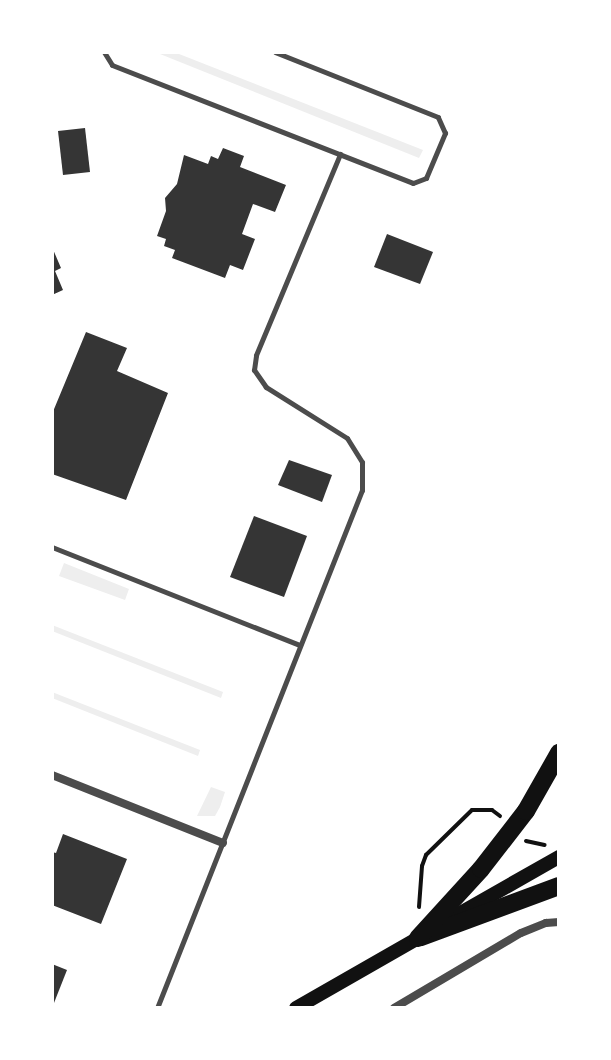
<!DOCTYPE html>
<html>
<head>
<meta charset="utf-8">
<style>
  body { margin:0 }
  #map { position:relative; width:611px; height:1060px; overflow:hidden; background:#fff; font-family:Poppins,sans-serif }
  div>[style] { position:absolute }
  [style*='--x'] { left:calc(var(--x)*1px); top:calc(var(--y)*1px); width:calc(var(--w)*1px); rotate:calc(var(--a)*1deg) }
  .green>* { inset:0; background:#eee }
  .building>* { inset:0; background:#353535 }
  .path>* { height:4px; margin:-2px; padding:0 2px; transform-origin:2px; border-radius:2px; background:#111 }
  .service>* { height:5px; margin:-2.5px; padding:0 2.5px; transform-origin:2.5px; border-radius:2.5px; background:#4c4c4c }
  .minor>* { height:8px; margin:-4px; padding:0 4px; transform-origin:4px; border-radius:4px; background:#4c4c4c }
  .secondary>* { height:14px; margin:-7px; padding:0 7px; transform-origin:7px; border-radius:7px; background:#111 }
  .motorway>* { height:18px; margin:-9px; padding:0 9px; transform-origin:9px; border-radius:9px; background:#111 }
  span { translate:-50% -50%; white-space:nowrap; text-align:center; line-height:1.15; -webkit-text-stroke:6px #fff; paint-order:stroke }
  .frame { position:absolute; inset:0; border:54px solid #fff; pointer-events:none }
</style>
</head>
<body>
<div id="map">
  <div class="green">
    <div style="clip-path:polygon(155px 52px,174px 52px,423px 150px,419px 158px)"></div>
    <div style="clip-path:polygon(64px 563px,129px 589px,125px 600px,59px 576px)"></div>
    <div style="clip-path:polygon(52px 625px,223px 692px,221px 698px,52px 631px)"></div>
    <div style="clip-path:polygon(52px 692px,200px 750px,198px 756px,52px 698px)"></div>
    <div style="clip-path:polygon(211px 787px,225px 792px,220px 807px,215px 816px,197px 816px)"></div>
  </div>
  <div class="building">
    <div style="clip-path:polygon(85px 128px,90px 172px,63px 175px,58px 131px)"></div>
    <div style="clip-path:polygon(223px 148px,244px 156px,240px 167px,286px 185px,275px 212px,253px 204px,242px 234px,255px 239px,243px 270px,230px 265px,225px 278px,172px 258px,175px 250px,164px 246px,166px 239px,157px 236px,166px 211px,165px 198px,177px 184px,184px 155px,208px 164px,211px 156px,218px 159px)"></div>
    <div style="clip-path:polygon(387px 234px,433px 252px,420px 284px,374px 267px)"></div>
    <div style="clip-path:polygon(52px 247px,61px 268px,55px 271px,63px 290px,52px 295px)"></div>
    <div style="clip-path:polygon(86px 332px,127px 348px,117px 371px,168px 393px,126px 500px,52px 474px,52px 414px)"></div>
    <div style="clip-path:polygon(289px 460px,332px 475px,322px 502px,278px 485px)"></div>
    <div style="clip-path:polygon(254px 516px,307px 536px,284px 597px,230px 577px)"></div>
    <div style="clip-path:polygon(63px 834px,127px 859px,101px 924px,52px 905px,52px 852px,56px 853px)"></div>
    <div style="clip-path:polygon(52px 964px,67px 970px,52px 1008px)"></div>
  </div>
  <div class="path">
    <div style="--x:526;--y:841;--w:19;--a:12"></div>
    <div style="--x:419;--y:907;--w:41;--a:-85.8"></div>
    <div style="--x:422;--y:866;--w:12;--a:-70"></div>
    <div style="--x:426;--y:855;--w:64;--a:-44.4"></div>
    <div style="--x:472;--y:810;--w:20;--a:0"></div>
    <div style="--x:492;--y:810;--w:10;--a:37"></div>
  </div>
  <div class="service">
    <div style="--x:104;--y:52;--w:15;--a:58"></div>
    <div style="--x:112;--y:65;--w:323;--a:21.4"></div>
    <div style="--x:413;--y:183;--w:14;--a:-21"></div>
    <div style="--x:426;--y:178;--w:49;--a:-67.1"></div>
    <div style="--x:445;--y:133;--w:17;--a:-114"></div>
    <div style="--x:438;--y:117;--w:175;--a:-158.3"></div>
    <div style="--x:52;--y:547;--w:266;--a:21.6"></div>
    <div style="--x:157;--y:1008;--w:557;--a:-68.41"></div>
    <div style="--x:362;--y:490;--w:28;--a:-90"></div>
    <div style="--x:362;--y:462;--w:28;--a:-122"></div>
    <div style="--x:347;--y:438;--w:96;--a:-147.8"></div>
    <div style="--x:266;--y:387;--w:21;--a:-125"></div>
    <div style="--x:254;--y:370;--w:15;--a:-82"></div>
    <div style="--x:256;--y:355;--w:218;--a:-67.3"></div>
  </div>
  <div class="minor">
    <div style="--x:52;--y:775;--w:184;--a:21.7"></div>
    <div style="--x:394;--y:1008;--w:147;--a:-30.6"></div>
    <div style="--x:521;--y:933;--w:27;--a:-22"></div>
    <div style="--x:546;--y:923;--w:13;--a:-4"></div>
  </div>
  <div class="secondary">
    <div style="--x:448;--y:920;--w:128;--a:-29.6"></div>
    <div style="--x:296;--y:1008;--w:151;--a:-29.8"></div>
  </div>
  <div class="motorway">
    <div style="--x:421;--y:937;--w:147;--a:-20.3"></div>
    <div style="--x:418;--y:938;--w:93;--a:-47.6"></div>
    <div style="--x:481;--y:869;--w:73;--a:-52.2"></div>
    <div style="--x:526;--y:811;--w:67;--a:-60.4"></div>
  </div>
  <div class="frame"></div>
</div>
</body>
</html>
